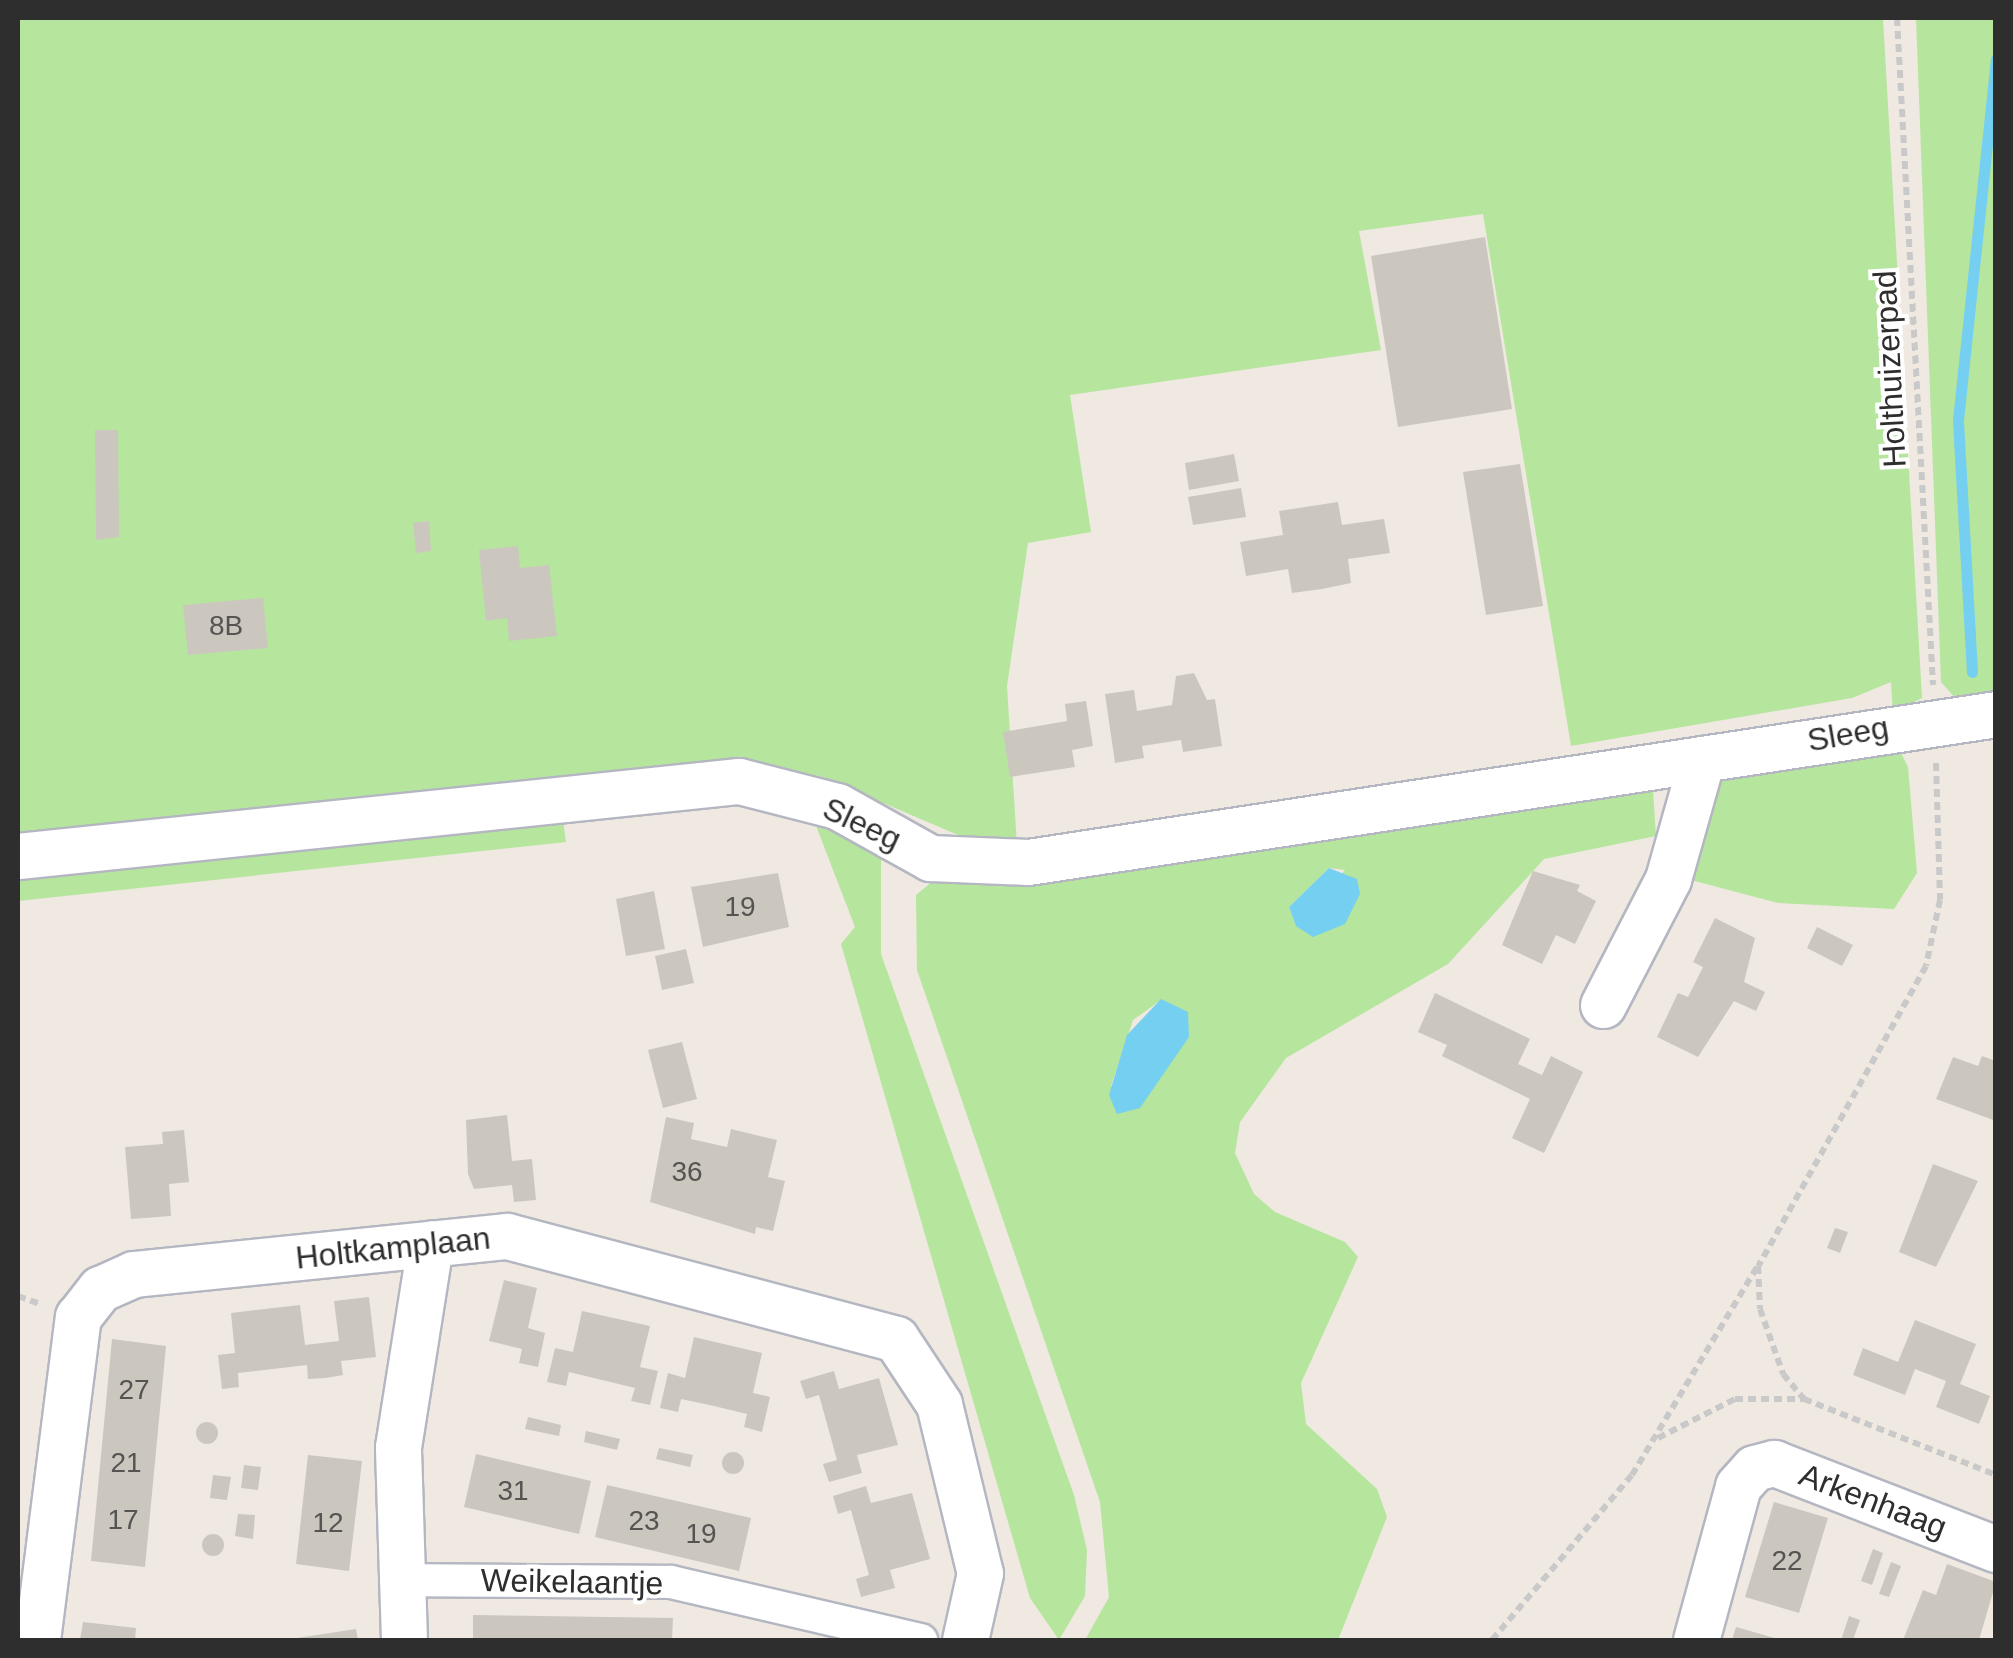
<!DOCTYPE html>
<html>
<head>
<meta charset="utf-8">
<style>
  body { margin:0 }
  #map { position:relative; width:2013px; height:1658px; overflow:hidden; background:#efe9e1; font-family:Helvetica,sans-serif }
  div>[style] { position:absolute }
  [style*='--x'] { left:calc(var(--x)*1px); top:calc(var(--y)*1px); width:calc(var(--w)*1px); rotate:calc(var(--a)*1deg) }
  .green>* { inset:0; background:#b6e59e }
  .water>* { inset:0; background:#75cff0 }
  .stream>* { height:11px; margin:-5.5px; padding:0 5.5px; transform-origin:5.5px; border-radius:5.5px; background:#75cff0 }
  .building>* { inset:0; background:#cbc7bf }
  .round { border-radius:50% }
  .path>* { height:6px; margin-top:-3px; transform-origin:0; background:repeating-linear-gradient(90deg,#c9c9c9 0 8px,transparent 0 13px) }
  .roads { filter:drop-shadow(2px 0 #b4b7c1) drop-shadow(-2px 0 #b4b7c1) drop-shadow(0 2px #b4b7c1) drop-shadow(0 -2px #b4b7c1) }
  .pedestrian>* { height:32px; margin:-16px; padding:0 16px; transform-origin:16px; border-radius:16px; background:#fff }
  .minor>* { height:45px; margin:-22.5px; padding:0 22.5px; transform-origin:22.5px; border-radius:22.5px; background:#fff }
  span { translate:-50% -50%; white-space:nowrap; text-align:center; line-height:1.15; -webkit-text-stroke:8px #fff; paint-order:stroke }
  .number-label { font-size:28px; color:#555452 }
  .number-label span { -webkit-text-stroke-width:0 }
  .street-label { font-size:32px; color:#2e2e2e }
  .frame { position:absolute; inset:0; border:20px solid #2e2e2e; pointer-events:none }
</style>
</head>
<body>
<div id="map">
  <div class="green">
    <div style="clip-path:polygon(18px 18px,1883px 18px,1922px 698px,1893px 713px,1891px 682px,1852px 698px,1571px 746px,1483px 214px,1359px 231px,1381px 350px,1070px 395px,1091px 532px,1028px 543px,1007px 686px,1017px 846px,972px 841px,820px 776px,763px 767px,18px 848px)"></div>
    <div style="clip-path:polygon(1916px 18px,1995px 18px,1996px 698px,1957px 700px,1941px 682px)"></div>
    <div style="clip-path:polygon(1893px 737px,1908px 767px,1917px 873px,1894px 909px,1778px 903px,1687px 879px,1698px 811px,1726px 764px)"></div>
    <div style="clip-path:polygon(evenodd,1652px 776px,1656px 836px,1544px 859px,1448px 964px,1286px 1058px,1240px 1122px,1235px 1153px,1254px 1194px,1275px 1212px,1345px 1242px,1358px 1257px,1301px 1383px,1306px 1424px,1377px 1489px,1387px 1517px,1338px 1640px,1085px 1640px,1109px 1597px,1100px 1502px,917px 970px,916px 895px,933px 881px,991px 884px,1652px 776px,1329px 868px,1345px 870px,1296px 926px,1289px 907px,1329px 868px,1652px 776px,1161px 1000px,1176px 1055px,1161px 1069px,1111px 1086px,1133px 1020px,1161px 1000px)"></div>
    <div style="clip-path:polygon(561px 806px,566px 842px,18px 901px,18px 869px)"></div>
    <div style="clip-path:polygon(810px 810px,881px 849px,881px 954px,1074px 1495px,1087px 1550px,1085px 1596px,1059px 1640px,1030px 1598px,841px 944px,855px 927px)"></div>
  </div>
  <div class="water">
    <div style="clip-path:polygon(1329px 868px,1357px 879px,1360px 894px,1345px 924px,1313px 937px,1296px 926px,1289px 907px)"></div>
    <div style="clip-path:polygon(1161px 999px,1188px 1012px,1189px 1037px,1140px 1108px,1117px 1114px,1109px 1095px,1127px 1035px)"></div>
  </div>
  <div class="stream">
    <div style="--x:1972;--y:672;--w:252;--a:-93.2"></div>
    <div style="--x:1958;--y:420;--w:363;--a:-84"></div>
  </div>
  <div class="building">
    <div style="clip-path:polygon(1485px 237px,1512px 409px,1398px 427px,1371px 256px)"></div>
    <div style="clip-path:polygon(95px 430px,118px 430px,119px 537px,96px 540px)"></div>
    <div style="clip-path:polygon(1234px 454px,1239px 481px,1189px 490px,1185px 463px)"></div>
    <div style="clip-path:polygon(1520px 464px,1543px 606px,1486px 615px,1463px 472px)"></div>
    <div style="clip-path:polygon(1241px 488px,1246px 517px,1193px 525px,1188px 497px)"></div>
    <div style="clip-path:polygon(1338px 502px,1342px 525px,1384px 519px,1390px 553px,1348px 559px,1351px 583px,1322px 589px,1292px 593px,1288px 569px,1246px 576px,1240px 542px,1283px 535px,1279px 511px)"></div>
    <div style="clip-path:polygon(429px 521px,431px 551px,416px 553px,413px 523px)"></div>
    <div style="clip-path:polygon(518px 546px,520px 568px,549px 565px,557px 636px,509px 641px,507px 618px,486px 621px,479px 550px)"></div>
    <div style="clip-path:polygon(263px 598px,268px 648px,188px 655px,183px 605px)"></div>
    <div style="clip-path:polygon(1194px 673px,1207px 700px,1215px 699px,1222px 746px,1183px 752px,1181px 740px,1142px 746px,1144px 758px,1115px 763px,1105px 694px,1134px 690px,1137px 711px,1172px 705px,1176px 676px)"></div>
    <div style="clip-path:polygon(1086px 701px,1093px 746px,1072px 750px,1075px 767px,1010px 777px,1003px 732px,1067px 721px,1065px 704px)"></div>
    <div style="clip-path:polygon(1533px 871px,1580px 885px,1577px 891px,1596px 901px,1575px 944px,1556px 935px,1542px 964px,1502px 945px)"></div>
    <div style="clip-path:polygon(778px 873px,789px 927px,703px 947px,691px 887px)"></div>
    <div style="clip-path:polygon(654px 891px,665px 949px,626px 956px,616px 899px)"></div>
    <div style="clip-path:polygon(1715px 918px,1755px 938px,1744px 982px,1765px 992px,1756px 1011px,1734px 1001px,1698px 1057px,1657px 1037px,1678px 993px,1688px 997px,1703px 967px,1693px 962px)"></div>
    <div style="clip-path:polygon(1817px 927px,1853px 945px,1842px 966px,1807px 948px)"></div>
    <div style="clip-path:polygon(686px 949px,694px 983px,662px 990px,655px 956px)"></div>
    <div style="clip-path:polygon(1435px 993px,1530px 1039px,1518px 1064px,1542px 1075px,1551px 1056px,1583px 1072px,1544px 1153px,1512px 1138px,1530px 1099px,1442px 1056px,1447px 1045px,1418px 1032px)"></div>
    <div style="clip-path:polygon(682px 1042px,697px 1099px,663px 1108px,648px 1050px)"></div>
    <div style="clip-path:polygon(1982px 1056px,1996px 1061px,1996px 1121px,1936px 1099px,1953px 1057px,1978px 1066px)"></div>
    <div style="clip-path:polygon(507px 1115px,512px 1161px,532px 1159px,536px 1200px,514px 1202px,512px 1185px,474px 1189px,468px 1174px,466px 1120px)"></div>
    <div style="clip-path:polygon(666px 1117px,694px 1123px,691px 1139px,727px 1147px,731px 1129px,777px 1140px,768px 1177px,785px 1181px,773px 1231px,756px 1227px,755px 1234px,650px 1202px)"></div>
    <div style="clip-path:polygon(184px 1130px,189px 1182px,169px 1184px,171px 1216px,131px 1219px,125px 1147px,163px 1144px,162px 1132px)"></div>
    <div style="clip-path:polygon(1933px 1164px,1978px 1181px,1936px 1267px,1899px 1252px)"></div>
    <div style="clip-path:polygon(1835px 1228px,1848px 1232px,1840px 1253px,1827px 1248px)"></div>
    <div style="clip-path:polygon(504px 1280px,537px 1288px,528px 1328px,545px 1333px,538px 1367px,519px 1363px,522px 1349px,489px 1341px)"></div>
    <div style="clip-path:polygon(369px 1297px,376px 1357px,341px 1361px,343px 1375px,326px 1378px,308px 1379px,307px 1365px,238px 1373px,239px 1387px,222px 1389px,218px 1355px,235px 1353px,231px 1313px,300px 1305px,305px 1345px,339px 1341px,334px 1301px)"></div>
    <div style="clip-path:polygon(582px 1311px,650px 1326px,640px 1367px,658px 1371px,650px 1405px,631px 1401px,635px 1388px,569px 1372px,566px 1386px,547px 1382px,555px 1348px,573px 1352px)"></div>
    <div style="clip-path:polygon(1915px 1320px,1976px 1344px,1960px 1384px,1990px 1396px,1979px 1424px,1936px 1407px,1946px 1381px,1915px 1369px,1905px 1395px,1853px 1375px,1863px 1348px,1898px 1362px)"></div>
    <div style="clip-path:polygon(694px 1337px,762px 1353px,753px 1393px,770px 1397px,762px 1432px,744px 1427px,747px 1414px,714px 1406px,681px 1399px,678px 1412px,660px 1408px,668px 1373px,685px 1378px)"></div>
    <div style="clip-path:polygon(112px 1339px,166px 1346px,145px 1567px,91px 1561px)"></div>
    <div style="clip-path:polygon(834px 1371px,839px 1389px,879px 1378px,898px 1445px,857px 1455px,862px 1473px,829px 1482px,823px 1464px,837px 1460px,819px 1395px,806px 1399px,800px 1381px)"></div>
    <div style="clip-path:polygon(528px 1417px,561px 1425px,559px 1436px,525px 1429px)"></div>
    <div class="round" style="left:196px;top:1422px;width:22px;height:22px"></div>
    <div style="clip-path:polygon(586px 1431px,620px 1439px,617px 1450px,584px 1442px)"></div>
    <div style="clip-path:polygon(659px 1448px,693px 1455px,690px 1467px,656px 1459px)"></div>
    <div class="round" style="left:722px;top:1452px;width:22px;height:22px"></div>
    <div style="clip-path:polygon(476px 1454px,591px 1481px,579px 1534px,464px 1507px)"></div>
    <div style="clip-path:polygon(308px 1455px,362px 1461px,349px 1571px,296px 1564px)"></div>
    <div style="clip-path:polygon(244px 1465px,261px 1467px,258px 1490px,241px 1488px)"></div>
    <div style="clip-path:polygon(213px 1475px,231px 1477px,227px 1500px,210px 1498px)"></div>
    <div style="clip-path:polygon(607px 1485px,751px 1518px,739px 1571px,595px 1537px)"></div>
    <div style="clip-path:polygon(866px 1486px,871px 1503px,912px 1493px,930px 1559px,890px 1570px,895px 1588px,861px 1597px,856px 1579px,869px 1575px,851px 1510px,838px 1514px,833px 1496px)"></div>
    <div style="clip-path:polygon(1774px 1502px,1828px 1518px,1799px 1613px,1745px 1597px)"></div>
    <div style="clip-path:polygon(238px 1514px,255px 1515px,253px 1539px,235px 1536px)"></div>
    <div class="round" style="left:202px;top:1534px;width:22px;height:22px"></div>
    <div style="clip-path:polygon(1873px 1549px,1883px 1553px,1872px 1585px,1861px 1581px)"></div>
    <div style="clip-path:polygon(1891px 1562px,1901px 1566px,1889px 1597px,1879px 1594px)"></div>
    <div style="clip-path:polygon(1947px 1564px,1996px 1582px,1979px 1640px,1903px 1640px,1923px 1590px,1936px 1595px)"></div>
    <div style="clip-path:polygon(473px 1615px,673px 1618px,672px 1640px,473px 1640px)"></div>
    <div style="clip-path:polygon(1849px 1616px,1860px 1620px,1853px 1640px,1841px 1640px)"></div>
    <div style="clip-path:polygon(83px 1622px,136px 1628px,135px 1640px,80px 1640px)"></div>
    <div style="clip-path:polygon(1736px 1627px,1778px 1639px,1778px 1640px,1732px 1640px)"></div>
    <div style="clip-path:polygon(356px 1629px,358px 1640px,297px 1640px,297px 1638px)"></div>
  </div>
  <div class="path">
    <div style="--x:1897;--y:18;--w:668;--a:86.91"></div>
    <div style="--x:1936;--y:763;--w:137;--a:88.3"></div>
    <div style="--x:1940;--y:900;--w:67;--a:102"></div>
    <div style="--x:1926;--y:966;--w:344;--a:119.2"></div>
    <div style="--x:1758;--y:1266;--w:43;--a:87.3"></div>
    <div style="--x:1760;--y:1309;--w:69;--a:70.5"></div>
    <div style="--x:1783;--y:1374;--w:33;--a:50"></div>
    <div style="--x:1804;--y:1399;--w:206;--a:21.6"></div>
    <div style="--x:18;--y:1296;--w:23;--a:20"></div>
    <div style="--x:1658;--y:1438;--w:86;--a:-26.9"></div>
    <div style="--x:1735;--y:1399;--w:69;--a:0"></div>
    <div style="--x:1492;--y:1640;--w:216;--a:-49.7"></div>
    <div style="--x:1632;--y:1475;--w:243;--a:-59"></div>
  </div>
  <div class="roads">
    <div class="pedestrian">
      <div style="--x:396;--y:1580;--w:275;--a:0.4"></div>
      <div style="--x:671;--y:1582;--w:257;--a:13.1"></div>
    </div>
    <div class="minor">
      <div style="--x:18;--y:856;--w:725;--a:-5.94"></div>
      <div style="--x:739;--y:781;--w:101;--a:14.3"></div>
      <div style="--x:837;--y:806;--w:107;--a:29.2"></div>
      <div style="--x:930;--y:858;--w:98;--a:2.3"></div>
      <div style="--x:1028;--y:862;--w:979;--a:-8.69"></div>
      <div style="--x:1603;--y:1005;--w:142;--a:-62.7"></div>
      <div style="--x:1668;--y:879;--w:125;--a:-74.2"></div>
      <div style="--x:37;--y:1640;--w:326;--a:-82.8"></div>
      <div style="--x:78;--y:1317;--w:36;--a:-52"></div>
      <div style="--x:100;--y:1289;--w:36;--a:-24"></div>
      <div style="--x:133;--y:1274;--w:376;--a:-5.8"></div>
      <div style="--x:507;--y:1236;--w:402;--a:14.8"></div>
      <div style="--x:896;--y:1339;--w:78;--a:56.5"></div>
      <div style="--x:939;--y:1404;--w:174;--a:76.4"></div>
      <div style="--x:980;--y:1573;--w:69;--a:102.6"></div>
      <div style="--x:404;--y:1640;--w:193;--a:-91.8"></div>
      <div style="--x:398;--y:1447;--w:206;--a:-81"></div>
      <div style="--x:1696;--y:1640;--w:160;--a:-74.7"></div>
      <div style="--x:1738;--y:1486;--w:24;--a:-48"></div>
      <div style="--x:1754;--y:1468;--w:21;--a:-14"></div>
      <div style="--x:1774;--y:1463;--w:238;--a:21.2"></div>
    </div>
  </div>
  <div class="number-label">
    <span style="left:226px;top:626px">8B</span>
    <span style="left:740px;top:907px">19</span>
    <span style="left:687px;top:1172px">36</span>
    <span style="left:134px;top:1390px">27</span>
    <span style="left:126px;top:1463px">21</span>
    <span style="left:513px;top:1491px">31</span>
    <span style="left:123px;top:1520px">17</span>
    <span style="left:644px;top:1521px">23</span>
    <span style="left:328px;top:1523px">12</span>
    <span style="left:701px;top:1534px">19</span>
    <span style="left:1787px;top:1561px">22</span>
  </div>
  <div class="street-label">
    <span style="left:1890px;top:369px;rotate:-93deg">Holthuizerpad</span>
    <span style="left:1848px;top:734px;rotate:-10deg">Sleeg</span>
    <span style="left:862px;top:824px;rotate:25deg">Sleeg</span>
    <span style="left:393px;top:1248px;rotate:-6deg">Holtkamplaan</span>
    <span style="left:1873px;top:1501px;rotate:21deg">Arkenhaag</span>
    <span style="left:572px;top:1582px;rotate:1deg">Weikelaantje</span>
  </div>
  <div class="frame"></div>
</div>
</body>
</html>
